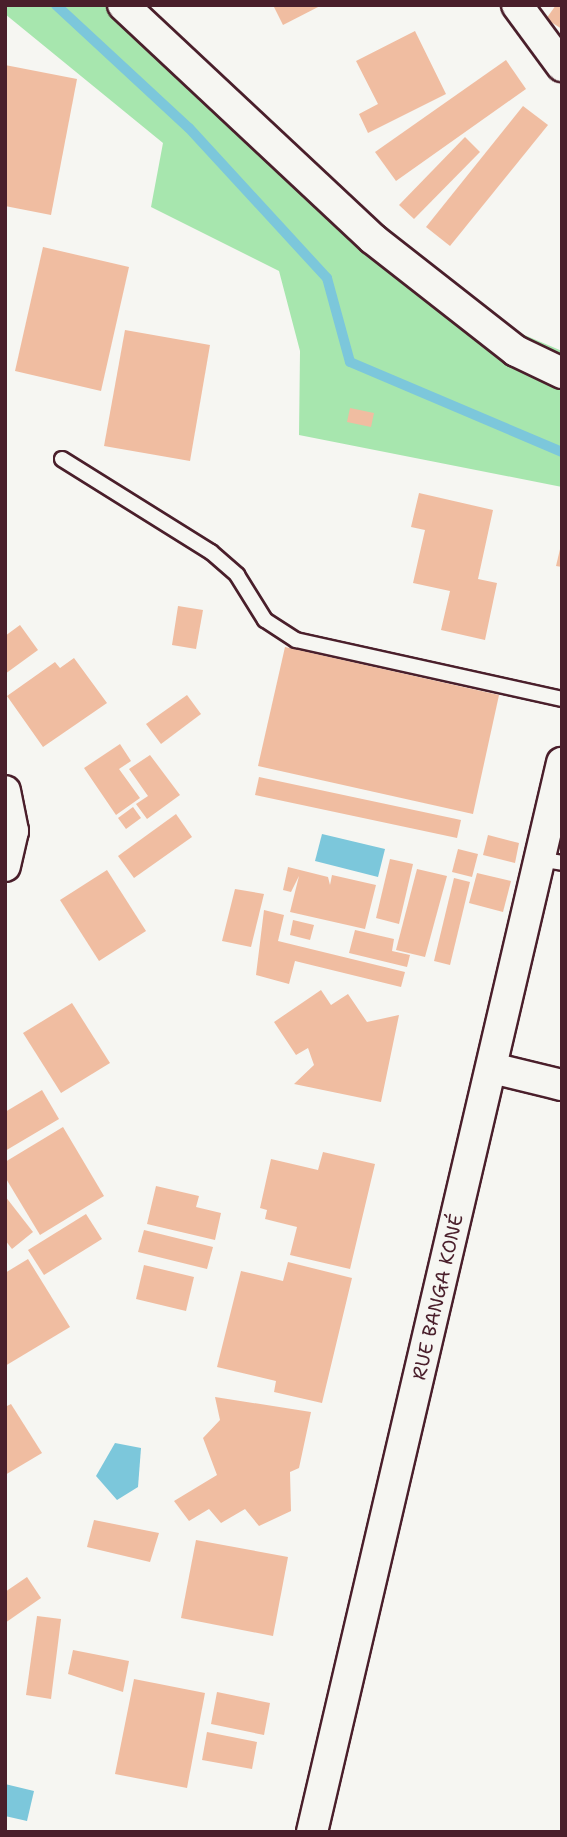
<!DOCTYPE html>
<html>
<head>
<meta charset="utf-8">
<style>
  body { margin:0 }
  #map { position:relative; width:567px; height:1837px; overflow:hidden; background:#f6f6f2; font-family:"Shantell Sans",sans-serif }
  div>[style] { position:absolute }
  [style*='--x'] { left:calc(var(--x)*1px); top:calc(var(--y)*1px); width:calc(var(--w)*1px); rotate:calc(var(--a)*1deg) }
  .green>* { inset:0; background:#a7e6ae }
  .water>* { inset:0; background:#7cc7db }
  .stream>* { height:10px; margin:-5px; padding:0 5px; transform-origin:5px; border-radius:5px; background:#7cc7db }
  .building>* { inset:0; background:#f0bda1 }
  .roads { filter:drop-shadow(2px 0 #4a1f2b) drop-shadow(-2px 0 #4a1f2b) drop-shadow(0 2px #4a1f2b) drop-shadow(0 -2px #4a1f2b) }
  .lane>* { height:14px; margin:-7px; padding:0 7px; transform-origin:7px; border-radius:7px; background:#f6f6f2 }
  .street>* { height:30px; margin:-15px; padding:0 15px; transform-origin:15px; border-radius:15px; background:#f6f6f2 }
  span { translate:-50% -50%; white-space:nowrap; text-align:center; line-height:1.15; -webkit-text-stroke:5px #f6f6f2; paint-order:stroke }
  .street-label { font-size:19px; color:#4a1f2b }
  .frame { position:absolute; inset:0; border:7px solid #4a1f2b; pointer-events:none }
</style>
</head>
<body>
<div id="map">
  <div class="green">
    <div style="clip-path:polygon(5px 5px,111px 5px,438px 298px,562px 351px,562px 487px,299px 435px,300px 351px,279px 271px,151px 207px,163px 143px,5px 14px)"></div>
  </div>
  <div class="water">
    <div style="clip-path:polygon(322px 834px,385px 849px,378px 877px,315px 861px)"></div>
    <div style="clip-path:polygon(115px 1443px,141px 1448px,138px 1487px,117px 1500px,96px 1476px)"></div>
    <div style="clip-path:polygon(5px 1784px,34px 1791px,27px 1821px,5px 1816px)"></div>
  </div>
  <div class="stream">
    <div style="--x:56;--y:5;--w:181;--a:42.8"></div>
    <div style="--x:189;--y:128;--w:204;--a:47.4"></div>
    <div style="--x:327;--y:278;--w:87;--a:74.7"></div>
    <div style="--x:350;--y:362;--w:230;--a:23"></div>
  </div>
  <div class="building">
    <div style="clip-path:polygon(273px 5px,322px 5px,283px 25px)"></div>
    <div style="clip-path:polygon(556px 5px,562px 5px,562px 29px,546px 19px)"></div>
    <div style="clip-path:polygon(415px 31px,446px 94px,368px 133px,359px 114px,378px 104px,356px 61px)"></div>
    <div style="clip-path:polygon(506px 60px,526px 89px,396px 181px,375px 152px)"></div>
    <div style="clip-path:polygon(5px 65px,77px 79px,51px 215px,5px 206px)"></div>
    <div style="clip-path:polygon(523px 106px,548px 125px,450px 246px,426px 227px)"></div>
    <div style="clip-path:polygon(465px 137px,480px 152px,414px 219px,399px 205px)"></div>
    <div style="clip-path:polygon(43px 247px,129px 267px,101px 391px,15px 371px)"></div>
    <div style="clip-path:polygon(125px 330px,210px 345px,190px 461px,104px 446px)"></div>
    <div style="clip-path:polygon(350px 408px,374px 413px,371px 427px,347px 422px)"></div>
    <div style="clip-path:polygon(419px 493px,493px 510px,478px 579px,497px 583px,485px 640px,441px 630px,450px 591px,413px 583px,425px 530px,411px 527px)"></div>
    <div style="clip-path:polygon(561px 545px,562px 545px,562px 567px,556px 566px)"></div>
    <div style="clip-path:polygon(178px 606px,203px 610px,196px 649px,172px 645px)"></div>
    <div style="clip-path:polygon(20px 625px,38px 650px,5px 674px,5px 636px)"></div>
    <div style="clip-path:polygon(285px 647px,499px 695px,473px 814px,258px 766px)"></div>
    <div style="clip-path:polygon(74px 658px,107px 703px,43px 747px,7px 696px,55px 662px,60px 668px)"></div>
    <div style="clip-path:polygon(187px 695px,201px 714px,161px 744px,146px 724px)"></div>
    <div style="clip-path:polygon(120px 744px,131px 761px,119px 769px,140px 798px,116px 815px,84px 768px)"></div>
    <div style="clip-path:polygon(150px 755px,180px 795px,147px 819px,136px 804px,148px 796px,129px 769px)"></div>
    <div style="clip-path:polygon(259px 777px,461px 820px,457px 838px,255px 795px)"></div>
    <div style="clip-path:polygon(133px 807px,141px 818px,126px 829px,118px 818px)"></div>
    <div style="clip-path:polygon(176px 814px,192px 837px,134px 878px,118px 856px)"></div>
    <div style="clip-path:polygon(488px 835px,519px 843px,515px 863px,483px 855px)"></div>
    <div style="clip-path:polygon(458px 849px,478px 854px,472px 877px,452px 872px)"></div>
    <div style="clip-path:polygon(390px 859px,413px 864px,399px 924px,376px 918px)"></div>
    <div style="clip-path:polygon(288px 867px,328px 877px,330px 885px,332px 875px,376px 885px,365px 929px,290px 912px,299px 876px,291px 892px,283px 890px)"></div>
    <div style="clip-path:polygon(417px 869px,447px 876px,425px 957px,396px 950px)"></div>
    <div style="clip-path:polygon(107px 870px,146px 931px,99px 961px,60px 900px)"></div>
    <div style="clip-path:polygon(477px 873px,511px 881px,503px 912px,469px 903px)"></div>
    <div style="clip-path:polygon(454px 878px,470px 882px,450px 965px,434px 961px)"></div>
    <div style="clip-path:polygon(235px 889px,264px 894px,251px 947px,222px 941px)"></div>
    <div style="clip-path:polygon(264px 910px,284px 915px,278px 941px,405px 972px,401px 987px,295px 961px,289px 984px,256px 975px)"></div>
    <div style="clip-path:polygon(293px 920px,314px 925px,310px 940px,290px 935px)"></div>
    <div style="clip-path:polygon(355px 930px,394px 939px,392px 951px,410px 955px,407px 967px,349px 953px)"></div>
    <div style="clip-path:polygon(321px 990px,331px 1005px,348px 994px,367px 1022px,399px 1015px,381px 1102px,294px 1084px,314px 1065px,308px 1048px,296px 1055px,274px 1022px)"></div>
    <div style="clip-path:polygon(72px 1003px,110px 1063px,61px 1093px,23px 1033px)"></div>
    <div style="clip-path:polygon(42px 1090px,59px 1119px,5px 1151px,5px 1112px)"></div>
    <div style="clip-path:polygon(63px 1127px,104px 1196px,40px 1235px,5px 1177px,5px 1162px)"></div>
    <div style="clip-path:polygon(323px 1152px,375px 1164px,350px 1269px,290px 1255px,297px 1227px,265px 1219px,267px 1210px,260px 1208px,271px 1159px,318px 1170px)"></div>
    <div style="clip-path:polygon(156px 1186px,199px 1196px,196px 1207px,221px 1213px,215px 1240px,147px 1224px)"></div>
    <div style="clip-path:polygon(5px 1196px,33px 1232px,12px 1249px,5px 1240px)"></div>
    <div style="clip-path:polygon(86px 1214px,102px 1239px,44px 1275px,28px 1250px)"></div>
    <div style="clip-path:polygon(144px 1230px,213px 1247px,207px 1269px,138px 1252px)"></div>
    <div style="clip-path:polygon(28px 1259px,70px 1327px,5px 1366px,5px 1273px)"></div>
    <div style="clip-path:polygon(288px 1262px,352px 1278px,322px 1403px,274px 1392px,276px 1381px,217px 1367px,241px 1271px,283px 1281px)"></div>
    <div style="clip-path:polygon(144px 1265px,194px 1277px,186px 1311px,136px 1299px)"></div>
    <div style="clip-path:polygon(215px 1397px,311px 1412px,299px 1468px,290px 1472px,291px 1511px,259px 1526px,245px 1509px,221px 1523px,209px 1509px,189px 1521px,174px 1501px,217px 1475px,203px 1438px,220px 1420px)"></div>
    <div style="clip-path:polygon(11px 1404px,42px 1453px,5px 1475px,5px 1407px)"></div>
    <div style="clip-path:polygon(94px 1520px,159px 1533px,150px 1562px,87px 1547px)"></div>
    <div style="clip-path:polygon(196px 1540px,288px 1557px,273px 1636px,181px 1618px)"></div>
    <div style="clip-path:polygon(27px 1577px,41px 1598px,5px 1623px,5px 1592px)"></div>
    <div style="clip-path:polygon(37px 1616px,61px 1619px,51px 1699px,26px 1695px)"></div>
    <div style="clip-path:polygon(73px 1650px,129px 1661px,123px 1692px,68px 1674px)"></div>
    <div style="clip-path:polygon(134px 1679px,205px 1693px,187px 1788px,115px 1774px)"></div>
    <div style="clip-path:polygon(217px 1692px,270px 1703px,264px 1735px,211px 1724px)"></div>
    <div style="clip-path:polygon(207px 1732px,257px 1742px,252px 1769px,202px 1760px)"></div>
  </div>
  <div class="roads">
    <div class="lane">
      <div style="--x:62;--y:459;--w:176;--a:32"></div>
      <div style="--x:211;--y:552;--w:35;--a:41"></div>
      <div style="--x:237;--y:575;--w:53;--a:58.1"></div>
      <div style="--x:265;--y:620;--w:37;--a:33"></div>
      <div style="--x:296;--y:640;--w:272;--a:12.5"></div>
      <div style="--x:538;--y:859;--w:24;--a:9"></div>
    </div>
    <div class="street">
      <div style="--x:123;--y:5;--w:342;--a:43.1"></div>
      <div style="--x:373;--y:239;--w:182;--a:38.1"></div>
      <div style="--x:516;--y:351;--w:51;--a:25.6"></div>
      <div style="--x:517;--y:5;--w:76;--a:53.6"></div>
      <div style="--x:5;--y:791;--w:41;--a:78.7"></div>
      <div style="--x:13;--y:831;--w:36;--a:103"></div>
      <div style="--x:492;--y:1068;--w:72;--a:13.7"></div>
      <div style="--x:312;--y:1832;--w:1098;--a:-76.84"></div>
    </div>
  </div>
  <div class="street-label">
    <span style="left:438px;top:1297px;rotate:-77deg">RUE BANGA KONÉ</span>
  </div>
  <div class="frame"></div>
</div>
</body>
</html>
